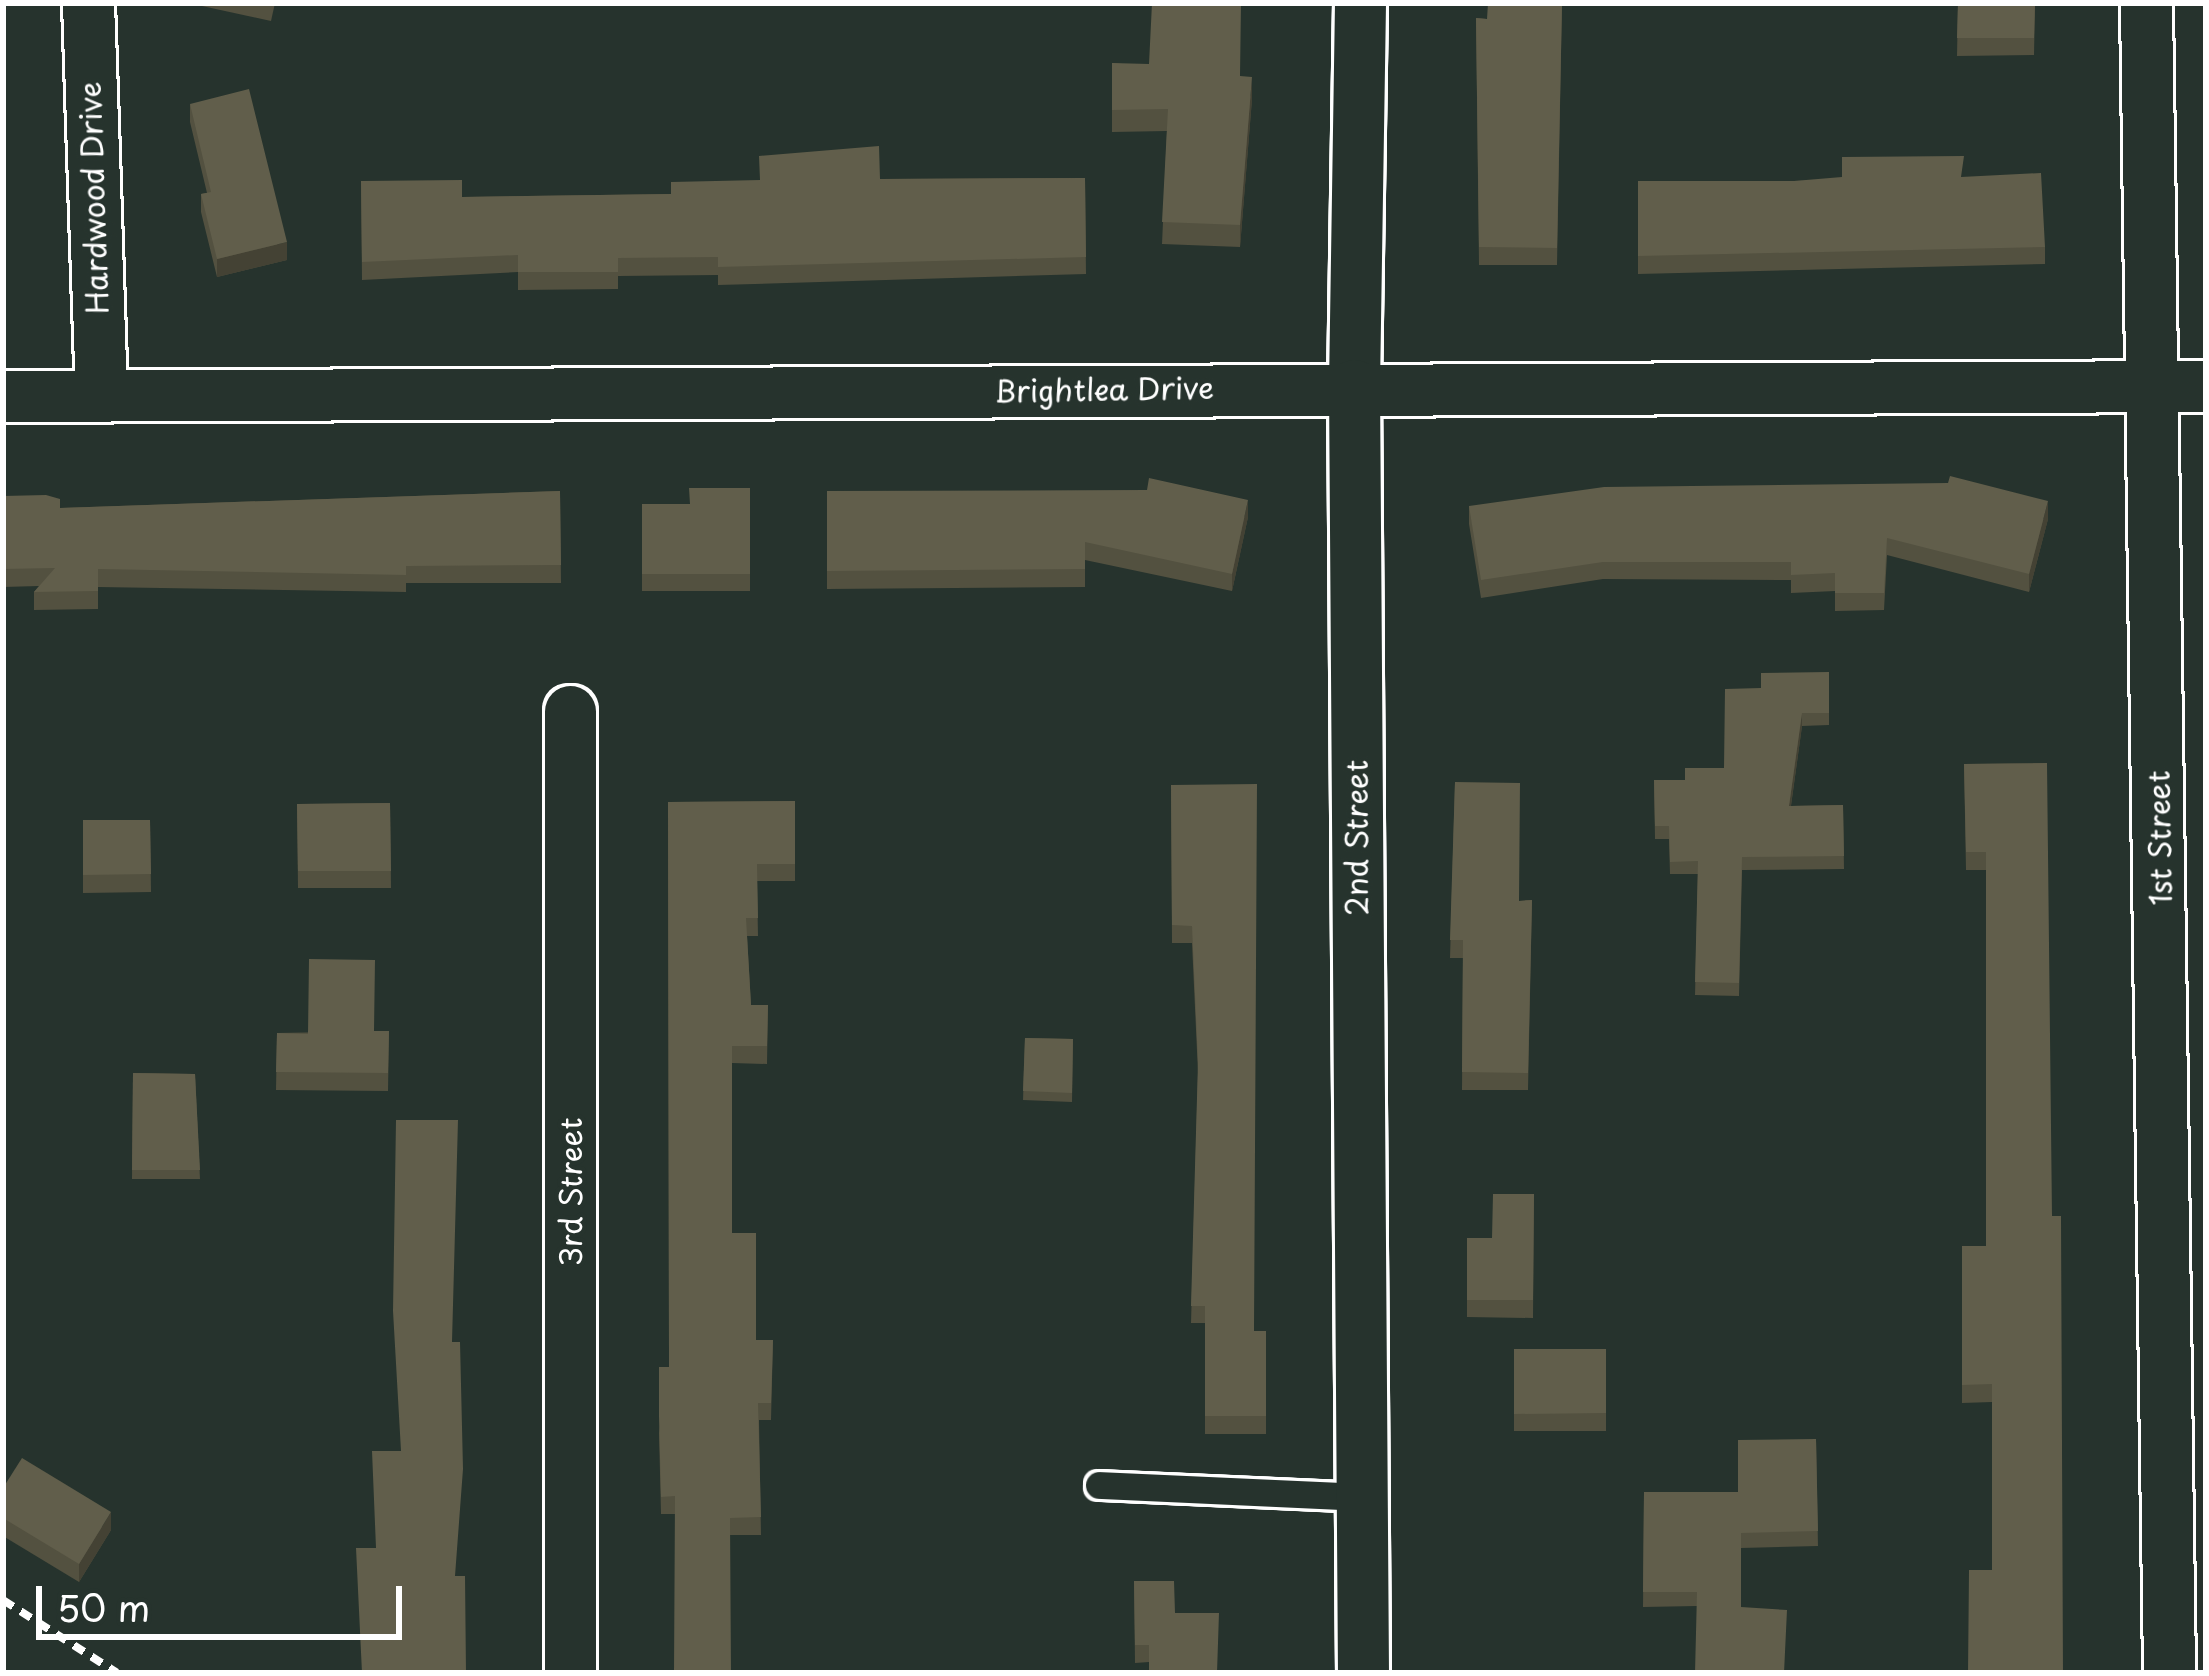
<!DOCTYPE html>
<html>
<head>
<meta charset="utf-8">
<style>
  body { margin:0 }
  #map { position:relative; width:2209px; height:1676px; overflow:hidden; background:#26332d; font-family:"Playpen Sans",sans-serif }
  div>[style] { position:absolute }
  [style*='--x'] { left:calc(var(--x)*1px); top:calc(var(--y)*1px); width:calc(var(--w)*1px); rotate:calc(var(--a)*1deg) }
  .path>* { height:8px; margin-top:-4px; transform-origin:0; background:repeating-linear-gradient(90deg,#fff 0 12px,transparent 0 21px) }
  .roads { filter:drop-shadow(3px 0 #fff) drop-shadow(-3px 0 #fff) drop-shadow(0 3px #fff) drop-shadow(0 -3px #fff) }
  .service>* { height:27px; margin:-13.5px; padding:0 13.5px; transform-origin:13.5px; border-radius:13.5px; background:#26332d }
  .minor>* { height:51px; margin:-25.5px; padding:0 25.5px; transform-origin:25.5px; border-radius:25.5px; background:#26332d }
  .wall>* { inset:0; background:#535140 }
  .shaded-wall>* { inset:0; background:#444234 }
  .building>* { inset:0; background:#615e4b }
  span { translate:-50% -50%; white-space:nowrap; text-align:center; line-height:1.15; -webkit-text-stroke:9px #26332d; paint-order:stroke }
  .street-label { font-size:30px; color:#fff }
  .frame { position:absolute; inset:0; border:6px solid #fff; pointer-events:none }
  .scale { position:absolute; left:36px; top:1586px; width:366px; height:54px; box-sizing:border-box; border:6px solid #fff; border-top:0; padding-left:15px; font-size:36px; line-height:42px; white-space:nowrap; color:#fff; -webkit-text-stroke:9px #26332d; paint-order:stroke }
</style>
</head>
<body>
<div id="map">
  <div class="path">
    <div style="--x:3;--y:1600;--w:135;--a:32.6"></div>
  </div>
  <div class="roads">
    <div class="service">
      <div style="--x:1099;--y:1485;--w:262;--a:2.6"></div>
    </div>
    <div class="minor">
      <div style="--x:88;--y:3;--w:390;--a:88.1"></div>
      <div style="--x:1360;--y:3;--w:382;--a:90.9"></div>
      <div style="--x:1354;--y:385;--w:1288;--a:89.6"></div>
      <div style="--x:2146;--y:3;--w:1670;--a:89.21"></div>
      <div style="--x:3;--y:396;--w:2203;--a:-0.26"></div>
      <div style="--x:570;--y:711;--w:962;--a:90"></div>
    </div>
  </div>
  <div class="wall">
    <div style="clip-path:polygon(202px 3px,275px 3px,271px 21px,202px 6px)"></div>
    <div style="clip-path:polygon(1562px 3px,1557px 265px,1479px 265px,1476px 18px,1487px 19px)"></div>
    <div style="clip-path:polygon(1958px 3px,2035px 3px,2034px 55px,1957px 56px)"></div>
    <div style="clip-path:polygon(1112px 63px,1240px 76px,1252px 99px,1240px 247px,1162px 244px,1167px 131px,1112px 132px)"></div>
    <div style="clip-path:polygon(190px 104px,287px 260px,217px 277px,201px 212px,201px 194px,207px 193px,190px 122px)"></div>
    <div style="clip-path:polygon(1963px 177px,2045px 247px,2045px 264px,1638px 274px,1638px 181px,1794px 181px)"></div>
    <div style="clip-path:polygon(1085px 178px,1086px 274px,718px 285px,718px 275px,618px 276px,618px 289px,518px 290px,518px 272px,362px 280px,361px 181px,462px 197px,671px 194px,880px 179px)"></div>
    <div style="clip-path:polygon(750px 488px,750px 591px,642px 591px,642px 504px,690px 504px)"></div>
    <div style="clip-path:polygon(560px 491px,561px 583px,406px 583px,406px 592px,98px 587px,98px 609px,34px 610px,34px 592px,39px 586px,3px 587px,3px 496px,60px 508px)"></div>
    <div style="clip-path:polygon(827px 491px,1248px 517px,1232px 591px,1085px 560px,1085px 587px,827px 589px)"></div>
    <div style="clip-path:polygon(1469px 506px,2048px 519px,2029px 592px,1887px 555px,1884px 610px,1835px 611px,1835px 591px,1791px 593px,1791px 580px,1603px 579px,1481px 598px,1469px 524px)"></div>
    <div style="clip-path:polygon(1829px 672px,1829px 725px,1802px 726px,1791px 806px,1843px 805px,1844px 869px,1742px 870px,1739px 996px,1695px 995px,1698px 874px,1670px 874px,1669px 839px,1655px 839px,1654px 780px,1685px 780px,1724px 768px,1761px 688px)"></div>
    <div style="clip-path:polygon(2047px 763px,1992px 1570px,1992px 1402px,1962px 1403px,1962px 1246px,1986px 1246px,1986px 870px,1966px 870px,1964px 764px)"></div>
    <div style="clip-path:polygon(1455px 782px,1519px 901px,1532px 900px,1528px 1090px,1462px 1090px,1463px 958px,1450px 958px)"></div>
    <div style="clip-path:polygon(1171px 785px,1254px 1331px,1266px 1331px,1266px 1434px,1205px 1434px,1205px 1323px,1191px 1323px,1198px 1073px,1192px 943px,1172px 943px)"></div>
    <div style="clip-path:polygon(795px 801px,795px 881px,757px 881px,758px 936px,747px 936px,751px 1005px,768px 1005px,767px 1064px,732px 1063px,732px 1233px,756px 1340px,773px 1340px,771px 1420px,759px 1420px,761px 1535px,730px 1535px,675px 1514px,661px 1514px,659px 1433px,669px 1367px,668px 802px)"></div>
    <div style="clip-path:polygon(390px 803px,391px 888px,298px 888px,297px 804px)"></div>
    <div style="clip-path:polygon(83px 820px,150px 820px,151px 892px,83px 893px)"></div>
    <div style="clip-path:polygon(389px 1031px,388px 1091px,276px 1090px,277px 1033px)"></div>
    <div style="clip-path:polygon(1025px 1038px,1073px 1039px,1072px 1102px,1023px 1100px)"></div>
    <div style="clip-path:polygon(133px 1073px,195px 1074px,200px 1179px,132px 1179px)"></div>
    <div style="clip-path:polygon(1534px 1194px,1533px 1318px,1467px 1317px,1467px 1238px,1492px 1238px)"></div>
    <div style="clip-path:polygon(1514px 1349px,1606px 1349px,1606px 1431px,1514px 1431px)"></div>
    <div style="clip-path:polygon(1816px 1439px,1818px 1546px,1741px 1548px,1697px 1606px,1643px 1607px,1644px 1492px,1738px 1492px)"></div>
    <div style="clip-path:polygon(3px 1488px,111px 1530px,79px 1582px,3px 1536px)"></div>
    <div style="clip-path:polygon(1134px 1581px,1174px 1581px,1149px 1662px,1135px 1663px)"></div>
  </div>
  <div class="shaded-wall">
    <div style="clip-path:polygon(1252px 77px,1252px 99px,1240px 247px,1240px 225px)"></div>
    <div style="clip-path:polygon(287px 242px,287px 260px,217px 277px,217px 259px)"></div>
    <div style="clip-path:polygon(1248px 500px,1248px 517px,1232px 591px,1232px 574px)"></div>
    <div style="clip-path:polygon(2048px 501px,2048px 519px,2029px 592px,2029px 574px)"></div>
    <div style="clip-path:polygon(1802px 713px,1802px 726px,1789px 819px,1789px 806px)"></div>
    <div style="clip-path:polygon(111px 1512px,111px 1530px,79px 1582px,79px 1564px)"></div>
  </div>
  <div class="building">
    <div style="clip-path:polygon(1152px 3px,1241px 3px,1240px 76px,1252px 77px,1240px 225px,1162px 222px,1168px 109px,1112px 110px,1112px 63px,1149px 64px)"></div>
    <div style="clip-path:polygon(1488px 3px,1562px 3px,1557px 248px,1479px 247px,1476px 18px,1487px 19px)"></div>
    <div style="clip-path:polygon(1958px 3px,2035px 3px,2034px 38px,1957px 38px)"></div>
    <div style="clip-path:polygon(249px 89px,287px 242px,217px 259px,201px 194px,211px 192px,190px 104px)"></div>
    <div style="clip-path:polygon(879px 146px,880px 179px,1085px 178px,1086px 257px,718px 267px,718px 257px,618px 258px,618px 272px,518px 272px,518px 255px,362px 262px,361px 181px,462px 180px,462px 197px,671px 194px,671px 182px,760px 180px,759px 156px)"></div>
    <div style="clip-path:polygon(1964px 156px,1961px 177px,2041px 173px,2045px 247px,1638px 256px,1638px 181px,1794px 181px,1842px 177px,1842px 157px)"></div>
    <div style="clip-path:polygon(1950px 476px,2048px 501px,2029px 574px,1887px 538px,1884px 593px,1835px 593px,1835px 573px,1791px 575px,1791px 562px,1603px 562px,1481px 580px,1469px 506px,1604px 487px,1948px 483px)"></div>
    <div style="clip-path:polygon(1149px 478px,1248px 500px,1232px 574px,1085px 542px,1085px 569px,827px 571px,827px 491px,1147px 490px)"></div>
    <div style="clip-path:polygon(689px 488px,750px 488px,750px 574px,642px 574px,642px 504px,690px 504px)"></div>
    <div style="clip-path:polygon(560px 491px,561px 565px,406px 566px,406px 575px,98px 569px,98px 591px,34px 592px,55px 568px,3px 569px,3px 496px,46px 495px,60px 499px,60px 508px)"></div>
    <div style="clip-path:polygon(1829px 672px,1829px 713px,1802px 713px,1789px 806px,1843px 805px,1844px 856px,1742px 857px,1739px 983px,1695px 982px,1698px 861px,1670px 862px,1669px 826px,1655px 826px,1654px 780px,1685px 780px,1685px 768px,1724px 768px,1725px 689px,1761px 688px,1761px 673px)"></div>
    <div style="clip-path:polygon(2047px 763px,2052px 1216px,2061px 1216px,2063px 1673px,1968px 1673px,1969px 1570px,1992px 1570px,1992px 1384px,1962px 1385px,1962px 1246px,1986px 1246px,1986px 852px,1966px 852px,1964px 764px)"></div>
    <div style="clip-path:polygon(1455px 782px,1520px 783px,1519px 901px,1532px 900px,1528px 1073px,1462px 1072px,1463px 940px,1450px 940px)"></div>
    <div style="clip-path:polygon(1257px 784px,1254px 1331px,1266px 1331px,1266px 1416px,1205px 1416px,1205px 1306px,1191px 1306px,1198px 1063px,1192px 926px,1172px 925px,1171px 785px)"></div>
    <div style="clip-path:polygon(795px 801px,795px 864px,757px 864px,758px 918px,746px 918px,751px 1005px,768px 1005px,767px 1046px,732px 1046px,732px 1233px,756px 1233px,756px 1340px,773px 1340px,771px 1403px,758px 1403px,761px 1517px,730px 1518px,731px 1673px,674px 1673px,675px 1496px,661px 1497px,659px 1416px,659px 1367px,669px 1367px,668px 802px)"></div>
    <div style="clip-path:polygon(390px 803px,391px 871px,298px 871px,297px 804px)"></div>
    <div style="clip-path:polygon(83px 820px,150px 820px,151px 874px,83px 875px)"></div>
    <div style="clip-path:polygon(309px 959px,375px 960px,374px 1031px,389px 1031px,388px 1073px,276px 1072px,277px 1033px,308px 1034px)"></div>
    <div style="clip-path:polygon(1025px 1038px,1073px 1039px,1072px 1093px,1023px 1091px)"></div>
    <div style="clip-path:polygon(133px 1073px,195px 1074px,200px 1170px,132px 1170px)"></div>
    <div style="clip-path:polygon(396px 1120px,458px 1120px,452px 1342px,460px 1342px,463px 1469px,455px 1576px,465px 1576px,466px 1673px,362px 1673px,356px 1548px,376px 1548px,372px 1451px,401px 1451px,393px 1311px)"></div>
    <div style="clip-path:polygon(1493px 1194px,1534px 1194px,1533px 1300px,1467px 1300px,1467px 1238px,1492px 1238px)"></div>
    <div style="clip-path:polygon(1514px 1349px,1606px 1349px,1606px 1413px,1514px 1414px)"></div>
    <div style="clip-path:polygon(1816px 1439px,1818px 1531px,1741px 1533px,1741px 1607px,1787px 1610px,1784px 1673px,1695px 1673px,1697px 1592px,1643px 1592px,1644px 1492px,1738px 1492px,1738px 1440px)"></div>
    <div style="clip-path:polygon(22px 1458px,111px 1512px,79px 1564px,3px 1518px,3px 1488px)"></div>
    <div style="clip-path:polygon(1134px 1581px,1174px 1581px,1175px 1613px,1219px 1613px,1217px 1673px,1149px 1673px,1149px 1645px,1135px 1645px)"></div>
  </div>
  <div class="street-label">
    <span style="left:93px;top:198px;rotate:-92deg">Hardwood Drive</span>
    <span style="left:1104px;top:389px;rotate:-1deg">Brightlea Drive</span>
    <span style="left:1356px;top:838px;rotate:-90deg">2nd Street</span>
    <span style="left:2159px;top:838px;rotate:-91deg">1st Street</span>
    <span style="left:570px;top:1192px;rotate:-90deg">3rd Street</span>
  </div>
  <div class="frame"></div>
  <div class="scale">50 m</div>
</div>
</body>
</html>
